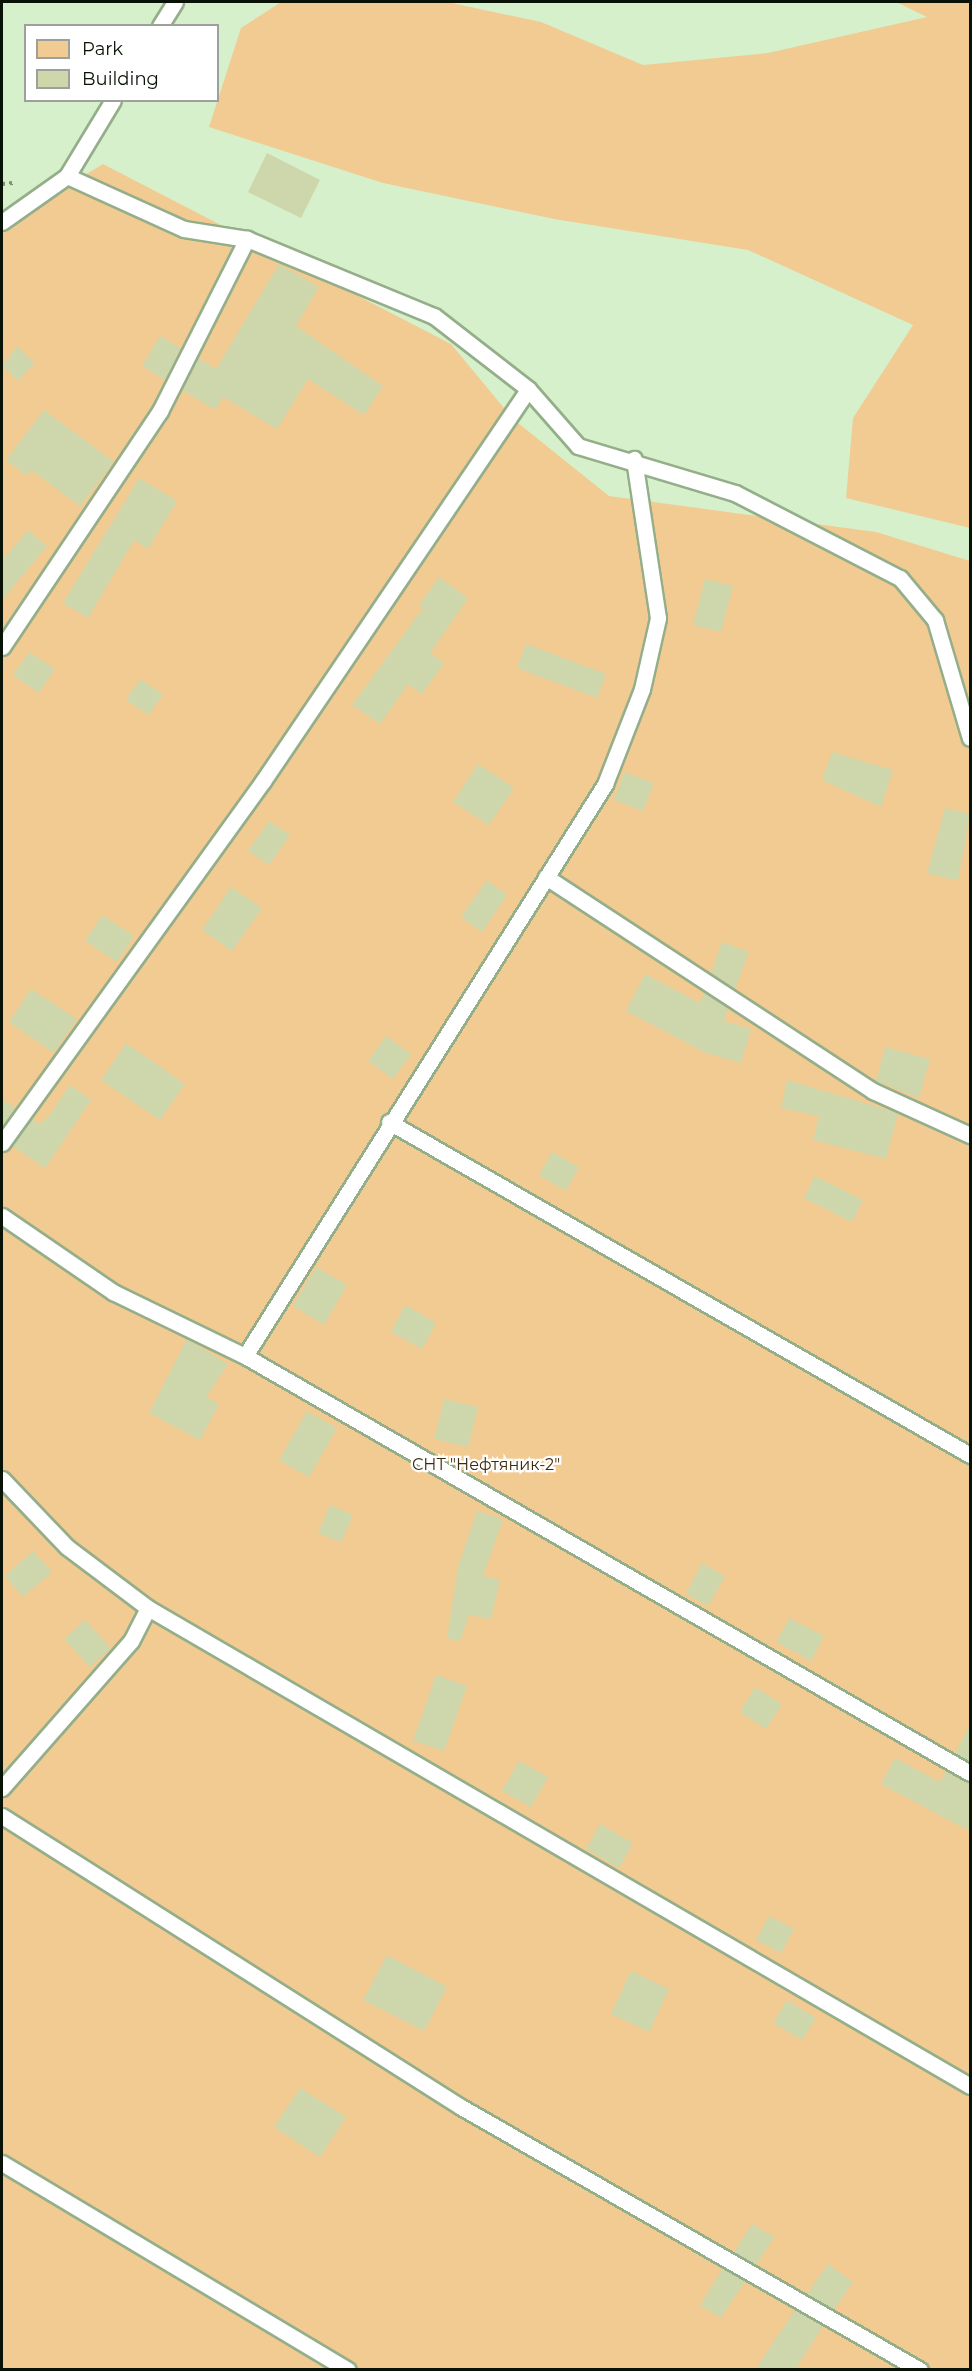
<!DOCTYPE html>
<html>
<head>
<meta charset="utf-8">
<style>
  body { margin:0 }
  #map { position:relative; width:972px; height:2371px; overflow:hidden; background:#d6f0cb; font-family:Montserrat,sans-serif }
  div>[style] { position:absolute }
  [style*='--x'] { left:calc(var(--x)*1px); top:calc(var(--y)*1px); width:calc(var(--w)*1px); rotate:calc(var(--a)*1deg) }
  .green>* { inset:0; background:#f2cb93 }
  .building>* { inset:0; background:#ced6ab }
  .path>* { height:4px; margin-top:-2px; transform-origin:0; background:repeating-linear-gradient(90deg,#7e9076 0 3px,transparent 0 7.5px) }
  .roads { filter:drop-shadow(2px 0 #95ae8a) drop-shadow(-2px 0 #95ae8a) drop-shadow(0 2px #95ae8a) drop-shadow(0 -2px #95ae8a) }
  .lane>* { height:15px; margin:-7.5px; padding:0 7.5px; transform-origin:7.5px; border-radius:7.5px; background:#fff }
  span { translate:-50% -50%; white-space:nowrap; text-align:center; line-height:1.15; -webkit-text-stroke:4.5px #fff; paint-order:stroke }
  .park-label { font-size:16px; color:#3d2a0a }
  .frame { position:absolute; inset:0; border:3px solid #091206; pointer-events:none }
  .legend { position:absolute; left:24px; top:24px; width:195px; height:78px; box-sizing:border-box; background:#fff; border:2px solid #9da09b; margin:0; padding:8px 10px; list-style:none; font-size:18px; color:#091206 }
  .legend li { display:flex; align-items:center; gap:12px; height:30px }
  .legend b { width:30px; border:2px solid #9da09b }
</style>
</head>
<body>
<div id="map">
  <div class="green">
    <div style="clip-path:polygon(281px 2px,447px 2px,541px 22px,643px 65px,768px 53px,927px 17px,896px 2px,970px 2px,970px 528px,846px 498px,853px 418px,913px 325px,748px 250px,554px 219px,383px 183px,209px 127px,241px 28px)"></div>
    <div style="clip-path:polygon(103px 164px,451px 344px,513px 419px,609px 496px,876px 532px,970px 561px,970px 2369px,2px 2370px,2px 226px)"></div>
  </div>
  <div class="building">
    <div style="clip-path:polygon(267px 153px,320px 180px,301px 218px,248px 192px)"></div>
    <div style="clip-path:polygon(279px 264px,319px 287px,296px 326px,383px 386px,364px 415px,308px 379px,277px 429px,223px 397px,215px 410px,182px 390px,198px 358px,216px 369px)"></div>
    <div style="clip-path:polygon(160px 336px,181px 348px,165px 380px,142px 366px)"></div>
    <div style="clip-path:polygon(17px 346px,35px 363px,18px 381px,2px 366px)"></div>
    <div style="clip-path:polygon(44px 410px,114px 462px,80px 506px,31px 470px,27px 476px,6px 460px)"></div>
    <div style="clip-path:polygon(139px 478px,177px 501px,148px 549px,134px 540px,88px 618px,63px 603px)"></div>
    <div style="clip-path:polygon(28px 530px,47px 546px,2px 600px,2px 561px)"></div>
    <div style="clip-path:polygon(439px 577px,468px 598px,430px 653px,444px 663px,422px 694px,408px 684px,380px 724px,352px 705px,423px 608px,419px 605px)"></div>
    <div style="clip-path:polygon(705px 579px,733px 586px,721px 632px,693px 625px)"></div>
    <div style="clip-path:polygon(526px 644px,606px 674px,597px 698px,517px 668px)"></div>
    <div style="clip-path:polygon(29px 652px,55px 669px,39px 693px,13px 675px)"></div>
    <div style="clip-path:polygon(140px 679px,163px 694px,149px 715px,126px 700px)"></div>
    <div style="clip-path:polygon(832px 752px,893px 770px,881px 807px,822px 780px)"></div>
    <div style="clip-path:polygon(478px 764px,514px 788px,489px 825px,453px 802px)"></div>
    <div style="clip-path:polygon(624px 772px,654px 783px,643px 811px,614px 800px)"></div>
    <div style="clip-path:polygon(945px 808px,970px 814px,958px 881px,927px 873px)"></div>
    <div style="clip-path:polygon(269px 821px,290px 835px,269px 865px,248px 851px)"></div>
    <div style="clip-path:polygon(487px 880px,507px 895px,482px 932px,461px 917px)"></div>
    <div style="clip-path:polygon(231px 887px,262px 908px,232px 951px,202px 930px)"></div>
    <div style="clip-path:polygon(102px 915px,134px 936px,117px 962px,85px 941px)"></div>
    <div style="clip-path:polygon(722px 942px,749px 952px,735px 989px,711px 973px)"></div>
    <div style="clip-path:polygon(645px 974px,700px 1003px,704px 992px,728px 1008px,724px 1021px,751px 1029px,741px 1063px,706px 1053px,626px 1011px)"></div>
    <div style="clip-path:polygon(31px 989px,77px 1019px,54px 1053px,9px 1022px)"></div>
    <div style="clip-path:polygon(386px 1036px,411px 1054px,393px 1079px,368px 1061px)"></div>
    <div style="clip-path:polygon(126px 1043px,185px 1084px,160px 1120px,101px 1080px)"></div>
    <div style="clip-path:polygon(885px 1047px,930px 1059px,919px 1098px,876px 1081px)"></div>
    <div style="clip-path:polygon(787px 1080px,898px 1113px,886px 1159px,813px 1140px,819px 1116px,781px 1108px)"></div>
    <div style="clip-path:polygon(70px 1085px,91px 1100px,45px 1168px,12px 1146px,31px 1119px,40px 1124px,49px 1116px)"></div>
    <div style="clip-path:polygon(2px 1099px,15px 1108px,2px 1127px)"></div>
    <div style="clip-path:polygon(552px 1152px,579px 1167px,566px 1191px,539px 1175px)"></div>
    <div style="clip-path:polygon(815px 1176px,863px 1200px,852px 1222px,804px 1198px)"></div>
    <div style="clip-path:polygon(316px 1267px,347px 1285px,324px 1325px,293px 1306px)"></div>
    <div style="clip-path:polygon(405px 1305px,436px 1323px,422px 1349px,391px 1332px)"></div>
    <div style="clip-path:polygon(187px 1339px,228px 1364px,206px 1397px,219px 1404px,200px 1440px,149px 1413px)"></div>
    <div style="clip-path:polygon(444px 1399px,478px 1407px,468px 1447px,434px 1439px)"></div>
    <div style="clip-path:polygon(307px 1411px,337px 1428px,309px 1477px,279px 1460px)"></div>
    <div style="clip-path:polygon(330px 1505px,353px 1515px,341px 1542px,318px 1533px)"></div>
    <div style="clip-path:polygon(477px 1511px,503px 1519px,483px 1576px,500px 1580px,491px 1619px,469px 1615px,460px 1641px,447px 1638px,458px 1567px)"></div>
    <div style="clip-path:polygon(33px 1551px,52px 1572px,23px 1597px,5px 1576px)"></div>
    <div style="clip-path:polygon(702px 1563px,725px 1576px,708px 1606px,686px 1594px)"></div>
    <div style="clip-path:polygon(789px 1618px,824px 1636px,811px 1661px,776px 1642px)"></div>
    <div style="clip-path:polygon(85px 1620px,111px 1648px,90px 1667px,64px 1639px)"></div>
    <div style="clip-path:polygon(436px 1675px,467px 1686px,444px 1751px,413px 1741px)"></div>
    <div style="clip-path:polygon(755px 1687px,782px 1704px,766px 1729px,740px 1712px)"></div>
    <div style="clip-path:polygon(970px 1725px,970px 1762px,955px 1753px)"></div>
    <div style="clip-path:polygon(895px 1758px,940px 1782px,946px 1771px,970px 1783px,970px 1831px,881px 1784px)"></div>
    <div style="clip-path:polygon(519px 1761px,548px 1777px,531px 1807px,502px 1791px)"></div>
    <div style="clip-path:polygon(600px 1824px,633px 1843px,619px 1868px,586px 1849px)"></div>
    <div style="clip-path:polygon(769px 1916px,794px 1929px,781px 1953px,756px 1940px)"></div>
    <div style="clip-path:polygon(387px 1955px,447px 1987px,424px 2031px,363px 2000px)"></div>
    <div style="clip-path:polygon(631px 1971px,669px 1989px,649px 2032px,611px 2014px)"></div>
    <div style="clip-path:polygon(787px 2000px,816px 2018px,802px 2040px,773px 2023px)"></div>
    <div style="clip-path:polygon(300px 2088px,346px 2117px,320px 2157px,274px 2127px)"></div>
    <div style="clip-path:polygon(752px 2224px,774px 2237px,756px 2265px,734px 2252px)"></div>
    <div style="clip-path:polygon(828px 2264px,853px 2282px,834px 2310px,807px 2294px)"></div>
    <div style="clip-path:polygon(723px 2268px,745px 2281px,721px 2318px,700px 2305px)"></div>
    <div style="clip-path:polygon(795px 2310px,823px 2326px,795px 2370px,755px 2370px)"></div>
  </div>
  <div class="path">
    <div style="--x:2;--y:184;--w:11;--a:-5"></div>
  </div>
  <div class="roads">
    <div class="lane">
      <div style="--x:160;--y:26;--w:28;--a:-58"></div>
      <div style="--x:67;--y:176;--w:89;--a:-58.8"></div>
      <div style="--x:2;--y:222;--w:80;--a:-35.3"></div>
      <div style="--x:67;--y:176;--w:128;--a:24.4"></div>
      <div style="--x:184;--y:229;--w:64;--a:9"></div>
      <div style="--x:247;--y:239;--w:202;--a:22.4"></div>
      <div style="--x:434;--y:316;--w:119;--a:37.8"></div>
      <div style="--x:528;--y:389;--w:76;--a:48.7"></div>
      <div style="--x:578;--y:446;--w:164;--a:16.7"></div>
      <div style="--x:735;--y:493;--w:186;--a:27.3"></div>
      <div style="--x:900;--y:578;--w:55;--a:50.2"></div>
      <div style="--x:935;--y:620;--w:123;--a:73.5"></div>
      <div style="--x:2;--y:647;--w:284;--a:-56.2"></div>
      <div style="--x:160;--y:411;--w:193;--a:-63.2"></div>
      <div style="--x:546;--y:877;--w:391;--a:33.2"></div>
      <div style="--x:873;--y:1091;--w:107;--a:24.4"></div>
      <div style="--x:389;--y:1122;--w:670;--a:29.82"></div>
      <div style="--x:2;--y:1143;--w:446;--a:-54.2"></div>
      <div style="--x:263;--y:781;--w:473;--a:-55.9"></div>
      <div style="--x:2;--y:1216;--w:135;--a:34.4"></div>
      <div style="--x:113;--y:1292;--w:147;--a:25.9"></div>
      <div style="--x:245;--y:1356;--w:836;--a:29.91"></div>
      <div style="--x:245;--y:1356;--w:676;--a:-57.81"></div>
      <div style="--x:605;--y:784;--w:102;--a:-68.7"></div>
      <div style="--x:642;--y:689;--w:73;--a:-77.3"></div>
      <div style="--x:658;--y:618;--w:161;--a:-98.6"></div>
      <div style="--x:2;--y:1479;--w:94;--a:46.3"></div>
      <div style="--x:67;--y:1547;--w:101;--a:37"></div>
      <div style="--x:148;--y:1608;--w:37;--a:117"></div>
      <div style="--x:131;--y:1641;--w:196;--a:131.3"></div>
      <div style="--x:148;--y:1608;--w:951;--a:30.18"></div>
      <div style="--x:2;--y:1816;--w:543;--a:32.37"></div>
      <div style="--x:461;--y:2107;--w:529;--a:29.81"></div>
      <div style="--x:2;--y:2163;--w:403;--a:30.9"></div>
    </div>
  </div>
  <div class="park-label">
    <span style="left:486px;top:1465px">СНТ "Нефтяник-2"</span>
  </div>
  <div class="frame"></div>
  <ul class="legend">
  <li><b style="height:16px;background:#f2cb93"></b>Park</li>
  <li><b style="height:16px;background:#ced6ab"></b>Building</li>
  </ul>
</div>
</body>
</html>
